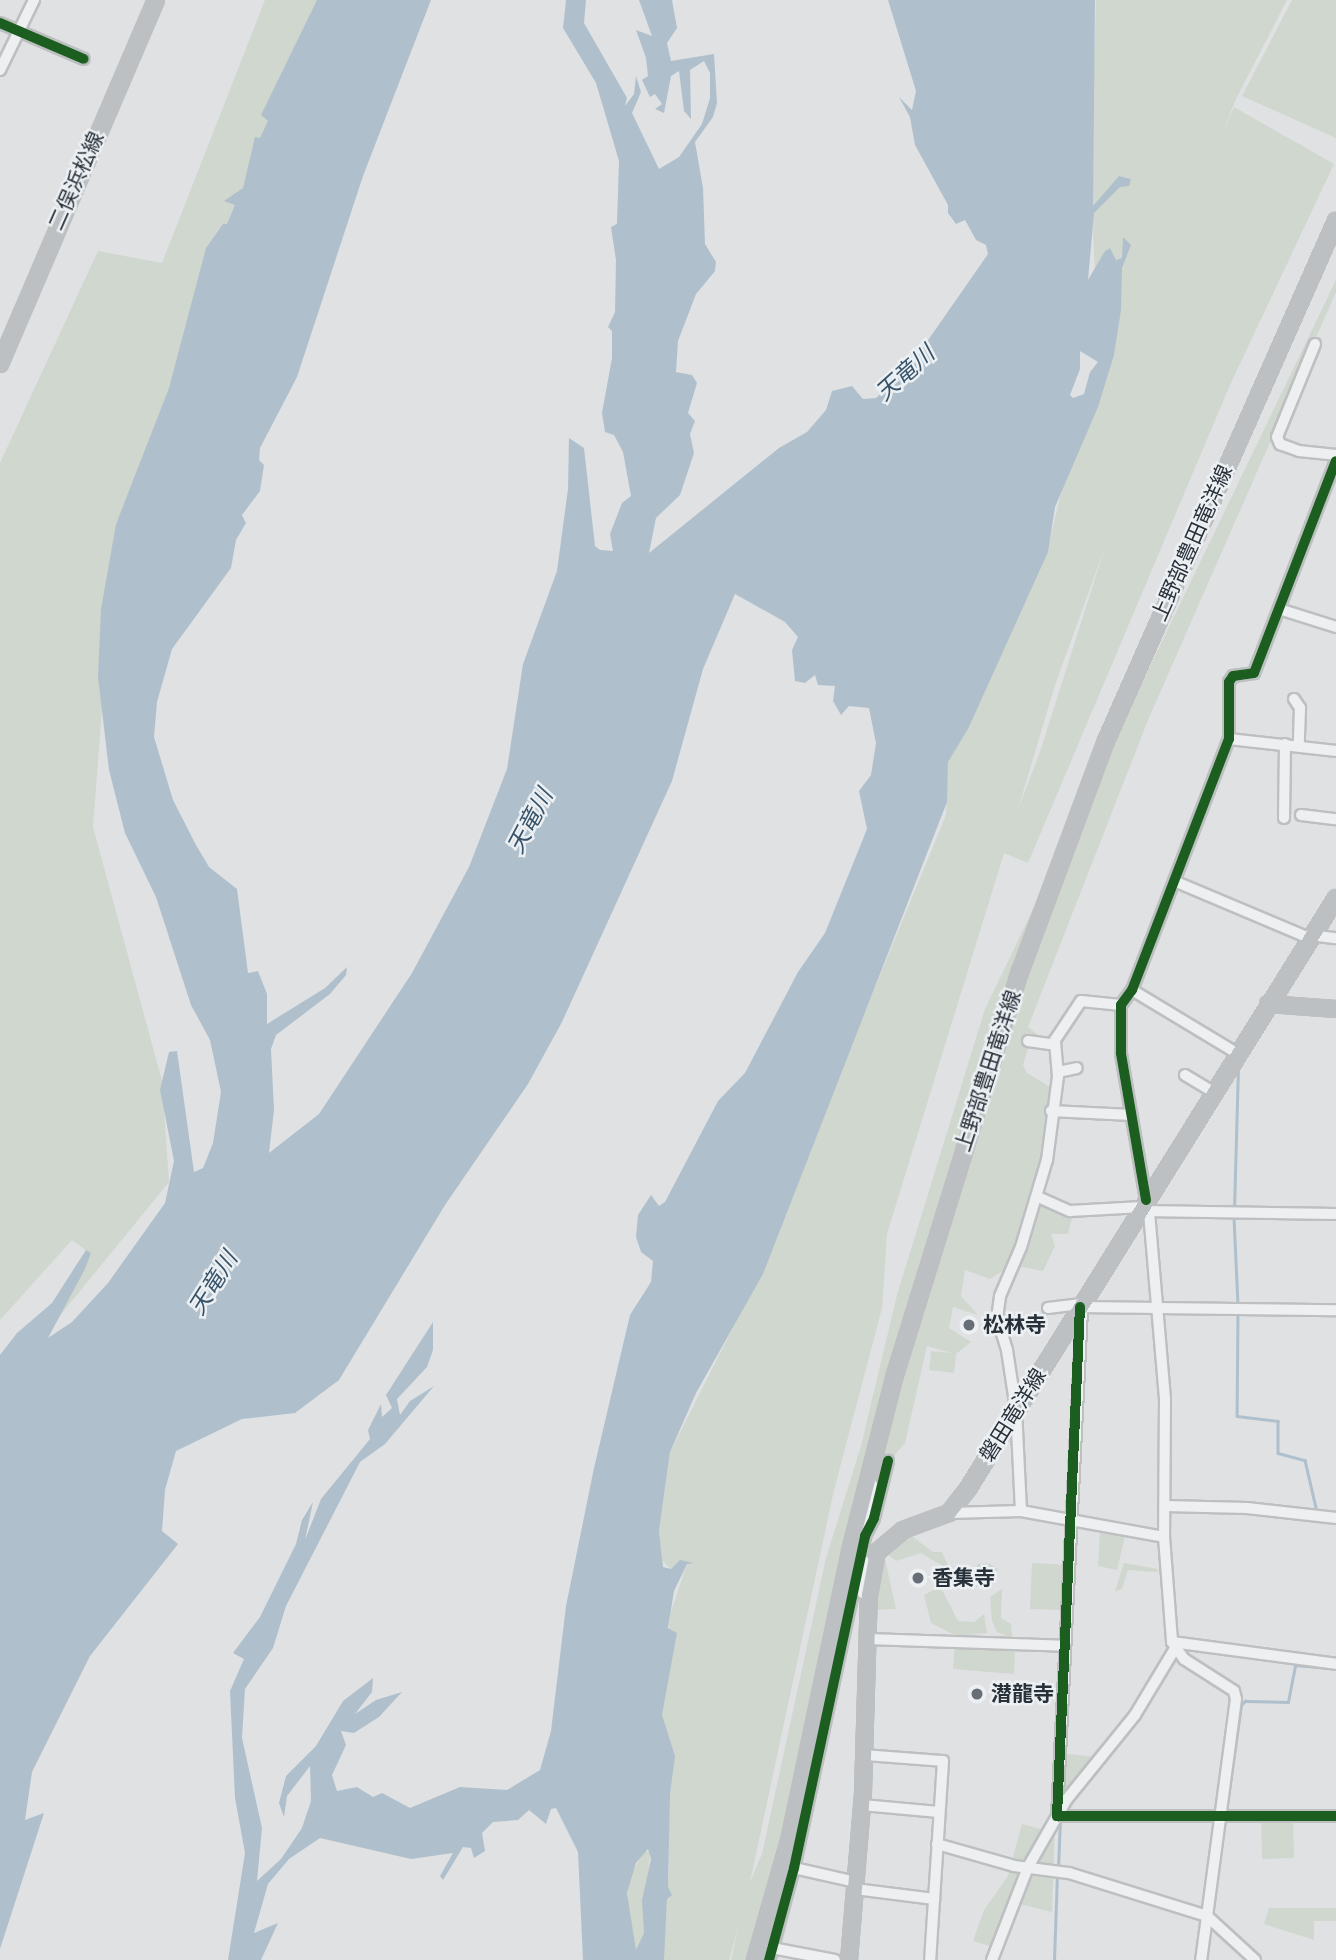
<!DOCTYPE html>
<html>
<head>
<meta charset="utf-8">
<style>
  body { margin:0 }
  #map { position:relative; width:1336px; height:1960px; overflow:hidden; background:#dfe1e3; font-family:Figtree,"Noto Sans JP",sans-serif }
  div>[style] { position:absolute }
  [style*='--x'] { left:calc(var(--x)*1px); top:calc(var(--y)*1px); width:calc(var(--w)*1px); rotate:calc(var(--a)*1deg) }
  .green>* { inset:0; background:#d0d7cf }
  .water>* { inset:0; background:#afc0cc }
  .stream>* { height:2.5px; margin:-1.25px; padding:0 1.25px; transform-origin:1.25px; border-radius:1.25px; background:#afc0cc }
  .roads { filter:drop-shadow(2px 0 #bdbfc1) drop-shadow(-2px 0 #bdbfc1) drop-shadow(0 2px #bdbfc1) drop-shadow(0 -2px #bdbfc1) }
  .street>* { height:10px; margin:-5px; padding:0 5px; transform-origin:5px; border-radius:5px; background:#eeeff0 }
  .secondary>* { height:14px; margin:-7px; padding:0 7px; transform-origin:7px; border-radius:7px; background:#bdc0c3 }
  .cycleway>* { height:10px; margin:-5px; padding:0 5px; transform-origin:5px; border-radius:5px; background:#1b5e20 }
  .dots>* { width:19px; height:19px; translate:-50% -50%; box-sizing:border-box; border:4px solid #ecf0f3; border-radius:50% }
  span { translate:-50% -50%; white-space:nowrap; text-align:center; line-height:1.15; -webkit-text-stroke:5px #ecf0f3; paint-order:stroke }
  .street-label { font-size:21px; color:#28303a }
  .poi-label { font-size:21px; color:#28303a; font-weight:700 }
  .left { translate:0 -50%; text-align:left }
  .water-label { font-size:23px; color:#36536a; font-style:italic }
</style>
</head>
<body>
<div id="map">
  <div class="green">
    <div style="clip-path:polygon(265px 0,328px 0,116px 524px,93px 827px,162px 1081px,169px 1182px,54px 1323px,91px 1254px,72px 1240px,0 1320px,0 463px,98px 251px,162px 263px)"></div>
    <div style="clip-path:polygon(evenodd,1096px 0,1287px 0,1235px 101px,1221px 137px,1234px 107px,1334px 164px,1230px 385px,1028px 863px,1004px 853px,887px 1234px,882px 1308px,834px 1490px,750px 1882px,762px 1854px,826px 1558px,861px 1446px,897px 1295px,985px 1009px,1336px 280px,1336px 292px,1148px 720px,1028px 1027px,1045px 1041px,1029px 1046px,1023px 1065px,1027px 1073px,1055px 1090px,1041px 1198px,1074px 1210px,1068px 1234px,1051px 1234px,1055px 1246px,1043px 1271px,1012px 1265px,990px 1279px,965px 1270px,961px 1296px,978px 1315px,953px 1307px,949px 1328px,971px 1342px,956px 1354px,954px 1373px,929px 1370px,931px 1351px,951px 1353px,927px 1346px,905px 1443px,891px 1459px,873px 1521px,858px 1600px,846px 1635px,801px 1869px,778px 1960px,731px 1960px,739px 1925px,729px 1960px,663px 1960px,669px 1867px,662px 1715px,670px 1615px,687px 1564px,680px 1561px,671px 1569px,662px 1560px,659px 1531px,670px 1452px,743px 1308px,946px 815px,948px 762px,1049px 544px,1061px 493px,1108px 376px,1095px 275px,1091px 178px,1096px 0,1105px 547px,1040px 752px,1018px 809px,1055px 685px,1105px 547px)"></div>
    <div style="clip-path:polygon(1292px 0,1336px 0,1336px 138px,1242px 96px)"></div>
    <div style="clip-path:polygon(1100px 1533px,1125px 1536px,1117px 1570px,1098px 1566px)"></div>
    <div style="clip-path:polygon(909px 1534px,933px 1552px,942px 1552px,950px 1570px,921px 1553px,896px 1561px,882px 1550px)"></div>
    <div style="clip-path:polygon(878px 1557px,885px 1559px,896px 1609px,873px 1610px)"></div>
    <div style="clip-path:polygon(988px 1563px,998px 1569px,985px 1585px,967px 1588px,954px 1580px,971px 1577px,978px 1564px)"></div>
    <div style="clip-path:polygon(1032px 1563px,1067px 1565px,1061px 1610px,1030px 1609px)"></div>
    <div style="clip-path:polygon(1124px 1563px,1158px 1569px,1157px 1572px,1128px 1570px,1122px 1589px,1115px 1591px)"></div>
    <div style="clip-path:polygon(1002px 1589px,1001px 1618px,1011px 1624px,1012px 1638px,997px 1632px,992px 1621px,990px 1597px)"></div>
    <div style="clip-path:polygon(933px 1590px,942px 1590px,958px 1621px,974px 1622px,984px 1614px,987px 1633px,957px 1636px,931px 1623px,924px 1595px)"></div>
    <div style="clip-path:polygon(955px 1644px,1015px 1648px,1014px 1674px,953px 1669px)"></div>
    <div style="clip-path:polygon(1059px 1753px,1096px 1757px,1057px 1810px)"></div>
    <div style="clip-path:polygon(1293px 1817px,1294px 1858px,1262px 1859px,1261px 1818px)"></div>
    <div style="clip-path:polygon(1055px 1819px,1052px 1912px,1016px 1903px,996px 1948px,973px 1941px,984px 1910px,1008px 1876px,1022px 1824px,1048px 1831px)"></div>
    <div style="clip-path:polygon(644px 1851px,650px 1852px,644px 1933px,636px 1952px,627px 1900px,629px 1879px)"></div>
    <div style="clip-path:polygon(1269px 1908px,1336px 1908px,1336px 1921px,1314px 1921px,1314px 1940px,1264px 1924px)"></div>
  </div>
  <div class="water">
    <div style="clip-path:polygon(evenodd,317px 0,431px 0,363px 176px,297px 377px,260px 448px,259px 460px,264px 465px,260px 491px,242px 515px,246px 523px,236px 540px,231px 568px,172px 649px,157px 702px,154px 737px,173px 800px,196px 845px,209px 867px,237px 889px,248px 973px,258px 971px,267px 994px,267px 1024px,325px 988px,347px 967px,346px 975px,330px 994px,276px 1035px,271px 1049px,274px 1110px,269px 1153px,319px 1114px,412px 973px,469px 867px,507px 769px,523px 664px,557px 571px,568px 489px,569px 438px,584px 448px,595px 546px,600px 550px,613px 551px,610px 534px,622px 503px,631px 496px,623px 452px,614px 435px,605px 432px,602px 413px,612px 358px,612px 331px,608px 327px,615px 312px,616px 260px,611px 227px,617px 224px,619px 161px,596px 83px,563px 28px,566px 0,586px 0,584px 23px,627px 98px,625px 106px,634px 94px,636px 76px,641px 92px,632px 113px,659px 169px,679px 157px,702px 124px,710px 98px,710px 73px,704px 61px,690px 70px,691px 119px,684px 111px,679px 71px,671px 76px,664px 113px,655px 109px,662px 104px,655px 94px,650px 97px,642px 80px,648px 76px,646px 58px,636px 30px,652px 36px,639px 0,672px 0,677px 28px,667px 43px,671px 61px,714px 54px,717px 103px,713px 117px,695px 142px,703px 188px,705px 244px,716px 262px,715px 271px,696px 294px,678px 341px,676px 372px,692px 375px,697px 383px,688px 413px,695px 421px,690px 434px,694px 453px,680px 495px,656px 518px,649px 553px,779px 448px,807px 432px,826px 410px,832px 391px,852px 386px,863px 399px,876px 398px,908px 369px,988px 254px,986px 245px,976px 240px,965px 220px,956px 224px,948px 213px,948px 205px,915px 145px,910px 117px,899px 97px,912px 110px,916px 91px,888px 0,1095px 0,1093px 206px,1119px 176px,1131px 179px,1129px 186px,1120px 187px,1094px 213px,1088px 280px,1105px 251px,1110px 248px,1116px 260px,1122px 258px,1123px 237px,1131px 245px,1122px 268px,1121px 310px,1114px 355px,1098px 407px,1055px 507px,1048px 552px,968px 729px,948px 762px,947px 802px,763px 1274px,696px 1393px,670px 1452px,659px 1531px,663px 1567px,671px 1569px,680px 1560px,694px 1563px,687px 1564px,674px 1591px,668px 1628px,677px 1633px,662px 1715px,675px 1756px,670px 1794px,668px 1887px,672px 1895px,667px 1899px,664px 1960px,583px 1960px,578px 1852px,556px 1808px,551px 1809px,546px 1824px,529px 1810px,518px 1820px,493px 1822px,482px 1833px,485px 1851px,474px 1858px,471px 1848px,463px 1847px,443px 1880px,440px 1876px,453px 1853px,411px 1859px,320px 1838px,289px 1859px,268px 1884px,254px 1933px,278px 1923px,261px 1960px,228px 1960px,245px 1853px,235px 1798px,230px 1691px,244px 1659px,233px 1653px,260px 1617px,296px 1544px,302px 1520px,313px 1502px,305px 1540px,321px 1499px,370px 1439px,368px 1430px,381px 1404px,382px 1417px,392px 1408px,386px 1395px,433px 1322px,433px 1350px,427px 1367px,397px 1399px,400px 1415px,410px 1401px,434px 1386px,385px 1444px,360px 1462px,286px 1606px,273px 1648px,245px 1689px,242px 1738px,262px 1828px,257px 1881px,281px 1859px,302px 1828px,311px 1801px,310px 1766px,287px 1796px,284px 1817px,279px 1803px,286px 1776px,316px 1746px,343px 1701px,373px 1678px,372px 1692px,355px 1714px,376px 1700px,402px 1692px,379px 1717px,354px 1733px,341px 1731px,346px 1745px,332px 1775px,337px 1791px,357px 1787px,373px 1797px,382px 1793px,410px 1808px,460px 1787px,507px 1790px,540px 1770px,551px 1731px,566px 1606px,594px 1468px,630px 1315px,651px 1282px,653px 1261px,641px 1252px,636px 1237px,638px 1215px,651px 1195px,659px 1206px,665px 1202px,718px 1101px,745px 1073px,798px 972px,825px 933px,867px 829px,859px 791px,871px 775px,876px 743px,869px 708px,849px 706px,841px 715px,833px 701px,835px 686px,818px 685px,815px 675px,805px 683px,795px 681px,792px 650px,798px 637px,785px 622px,735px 594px,703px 669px,672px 781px,562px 1022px,528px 1084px,445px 1205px,339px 1380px,295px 1413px,242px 1419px,176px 1451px,165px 1490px,162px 1531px,178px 1544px,90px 1656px,32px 1772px,25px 1820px,44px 1813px,0 1949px,0 1355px,17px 1333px,52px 1303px,86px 1250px,91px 1253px,85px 1269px,48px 1338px,72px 1322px,108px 1283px,165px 1203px,174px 1161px,160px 1090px,169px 1052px,177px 1051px,194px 1172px,203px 1168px,213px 1143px,221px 1092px,210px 1040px,191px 1005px,156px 897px,125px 833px,109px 770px,98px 677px,101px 609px,116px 524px,169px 388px,206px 248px,223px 224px,227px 224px,235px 205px,224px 201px,243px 188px,255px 137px,260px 138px,268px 121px,261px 115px,317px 0,1080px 351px,1098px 362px,1090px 372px,1084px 394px,1073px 398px,1070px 395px,1080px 369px,1080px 351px,317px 0,648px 1849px,651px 1859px,642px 1900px,644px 1933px,636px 1950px,627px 1893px,636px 1863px,648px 1849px)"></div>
  </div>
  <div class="stream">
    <div style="--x:1234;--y:1210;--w:140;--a:-88.4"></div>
    <div style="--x:1234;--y:1217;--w:87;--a:87.4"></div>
    <div style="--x:1238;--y:1311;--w:105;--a:90.5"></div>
    <div style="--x:1237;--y:1416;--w:41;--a:7"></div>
    <div style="--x:1278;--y:1421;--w:32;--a:90"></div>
    <div style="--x:1278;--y:1453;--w:28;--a:15"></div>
    <div style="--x:1305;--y:1460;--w:53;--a:77"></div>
    <div style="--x:1226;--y:1811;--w:107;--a:-81.9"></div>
    <div style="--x:1241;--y:1705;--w:6;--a:-45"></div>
    <div style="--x:1245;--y:1701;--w:43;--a:1.3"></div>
    <div style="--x:1288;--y:1702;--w:38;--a:-79"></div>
    <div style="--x:1295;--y:1665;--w:34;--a:5"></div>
    <div style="--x:1058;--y:1869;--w:49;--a:-87.7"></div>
    <div style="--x:1054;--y:1960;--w:84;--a:-88"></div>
  </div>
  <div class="roads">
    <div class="street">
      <div style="--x:0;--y:23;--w:91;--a:23.2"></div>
      <div style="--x:0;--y:70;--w:78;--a:-64.1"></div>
      <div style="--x:1315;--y:344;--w:100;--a:112.2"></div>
      <div style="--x:1277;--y:437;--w:8;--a:67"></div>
      <div style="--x:1280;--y:444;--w:20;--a:20"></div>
      <div style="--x:1299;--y:451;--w:37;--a:6"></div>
      <div style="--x:1279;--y:609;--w:60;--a:17.5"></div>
      <div style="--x:1294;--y:699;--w:11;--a:56"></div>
      <div style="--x:1300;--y:708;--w:37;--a:92"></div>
      <div style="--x:1229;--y:739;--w:108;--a:6.4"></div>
      <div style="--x:1301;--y:815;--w:35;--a:7"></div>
      <div style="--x:1284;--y:818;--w:74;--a:-89.2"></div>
      <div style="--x:1174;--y:881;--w:147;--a:22.9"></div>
      <div style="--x:1310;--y:935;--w:26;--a:7"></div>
      <div style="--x:1132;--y:990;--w:124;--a:31.1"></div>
      <div style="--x:1028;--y:1041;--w:27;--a:8"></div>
      <div style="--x:1058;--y:1072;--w:19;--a:-12"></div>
      <div style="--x:1185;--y:1075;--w:33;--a:31"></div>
      <div style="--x:1051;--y:1111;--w:80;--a:2.9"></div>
      <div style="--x:1038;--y:1197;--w:35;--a:24"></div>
      <div style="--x:1070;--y:1211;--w:72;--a:-3.2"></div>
      <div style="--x:1146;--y:1200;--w:149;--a:-99.7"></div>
      <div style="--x:1121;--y:1053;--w:48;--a:-90"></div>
      <div style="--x:1121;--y:1005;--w:19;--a:-54"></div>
      <div style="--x:1132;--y:990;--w:269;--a:-68.9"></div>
      <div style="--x:1229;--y:739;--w:57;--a:-90"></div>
      <div style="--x:1229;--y:682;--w:7;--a:-56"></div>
      <div style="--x:1233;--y:676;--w:21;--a:-8"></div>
      <div style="--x:1254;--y:673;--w:227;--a:-68.9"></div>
      <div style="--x:1144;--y:1211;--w:192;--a:0.9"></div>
      <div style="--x:1149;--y:1212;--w:188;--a:85.1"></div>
      <div style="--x:1165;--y:1399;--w:138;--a:90.4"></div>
      <div style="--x:1164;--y:1537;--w:105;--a:85.6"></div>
      <div style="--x:1172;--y:1642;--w:21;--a:55"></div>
      <div style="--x:1184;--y:1659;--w:59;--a:32.6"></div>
      <div style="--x:1234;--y:1691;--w:8;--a:76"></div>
      <div style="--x:1236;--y:1699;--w:263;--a:97.6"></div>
      <div style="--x:1080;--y:1307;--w:256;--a:0.7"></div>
      <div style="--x:1048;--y:1308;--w:34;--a:-7"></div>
      <div style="--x:1082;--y:1310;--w:507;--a:92.83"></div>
      <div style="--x:1057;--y:1816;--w:279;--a:0"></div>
      <div style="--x:1165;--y:1506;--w:82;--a:1.4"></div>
      <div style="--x:1247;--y:1508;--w:90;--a:6.4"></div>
      <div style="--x:1021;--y:1511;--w:102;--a:-92.8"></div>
      <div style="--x:1016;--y:1409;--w:60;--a:-98.7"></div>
      <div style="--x:1007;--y:1350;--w:34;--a:-107"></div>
      <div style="--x:997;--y:1318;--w:22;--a:-82"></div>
      <div style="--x:1000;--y:1296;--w:53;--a:-66.8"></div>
      <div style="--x:1021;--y:1247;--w:91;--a:-73.4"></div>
      <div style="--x:1047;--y:1160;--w:85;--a:-82.5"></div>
      <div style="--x:1058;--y:1076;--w:36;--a:-95"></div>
      <div style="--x:1055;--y:1040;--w:47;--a:-56.3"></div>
      <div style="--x:1081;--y:1001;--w:40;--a:5.7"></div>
      <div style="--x:949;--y:1513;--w:72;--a:-1.6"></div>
      <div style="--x:1021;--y:1511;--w:145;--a:10.3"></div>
      <div style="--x:866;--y:1528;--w:44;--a:-82.2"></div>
      <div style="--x:864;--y:1561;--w:32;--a:92"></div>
      <div style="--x:863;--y:1593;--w:5;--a:22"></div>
      <div style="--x:868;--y:1639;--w:196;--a:2"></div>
      <div style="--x:1172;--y:1642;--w:165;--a:7.6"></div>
      <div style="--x:865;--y:1755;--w:78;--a:4.4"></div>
      <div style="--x:943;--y:1761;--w:199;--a:93.7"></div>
      <div style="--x:862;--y:1805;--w:77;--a:5.2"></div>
      <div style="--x:937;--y:1844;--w:80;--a:15.9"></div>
      <div style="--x:1014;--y:1866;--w:55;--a:7.3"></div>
      <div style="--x:1069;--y:1873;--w:145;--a:17.3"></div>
      <div style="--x:1207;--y:1916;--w:65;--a:42.5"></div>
      <div style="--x:794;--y:1868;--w:64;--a:12.7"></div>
      <div style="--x:855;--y:1889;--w:80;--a:7.2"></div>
      <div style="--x:772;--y:1948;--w:64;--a:10.8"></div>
      <div style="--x:769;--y:1960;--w:95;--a:-74.8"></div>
      <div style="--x:794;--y:1868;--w:340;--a:-77.9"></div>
      <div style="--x:865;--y:1536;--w:20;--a:-63"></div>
      <div style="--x:874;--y:1518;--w:59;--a:-76.2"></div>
      <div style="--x:992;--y:1960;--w:100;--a:-68.8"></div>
      <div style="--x:1028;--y:1867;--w:78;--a:-60.2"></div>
      <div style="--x:1067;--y:1799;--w:108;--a:-51"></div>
      <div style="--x:1135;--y:1715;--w:76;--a:-59"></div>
    </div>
    <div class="secondary">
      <div style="--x:0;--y:364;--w:396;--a:-66.8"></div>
      <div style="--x:1268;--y:1004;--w:68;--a:4.2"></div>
      <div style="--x:755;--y:1960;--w:124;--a:-74.1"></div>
      <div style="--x:789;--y:1841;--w:296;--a:-78.1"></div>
      <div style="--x:850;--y:1551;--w:182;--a:-75.7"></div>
      <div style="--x:895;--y:1375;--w:422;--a:-72.8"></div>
      <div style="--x:1020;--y:972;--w:246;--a:-69.6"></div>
      <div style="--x:1106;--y:741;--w:569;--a:-66.14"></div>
      <div style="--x:849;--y:1960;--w:169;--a:-85.2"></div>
      <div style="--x:863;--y:1792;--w:197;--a:-88.3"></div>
      <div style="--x:869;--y:1595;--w:44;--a:-79.5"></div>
      <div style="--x:877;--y:1552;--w:34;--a:-40"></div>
      <div style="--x:903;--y:1530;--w:49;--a:-20.3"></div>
      <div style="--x:949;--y:1513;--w:33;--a:-52"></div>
      <div style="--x:969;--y:1487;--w:694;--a:-58.07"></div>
    </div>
  </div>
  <div class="cycleway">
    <div style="--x:0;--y:23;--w:91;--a:23.2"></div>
    <div style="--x:1146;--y:1200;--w:149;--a:-99.7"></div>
    <div style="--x:1121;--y:1053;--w:48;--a:-90"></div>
    <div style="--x:1121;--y:1005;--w:19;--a:-54"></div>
    <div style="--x:1132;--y:990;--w:269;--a:-68.9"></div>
    <div style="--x:1229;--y:739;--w:57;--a:-90"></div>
    <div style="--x:1229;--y:682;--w:7;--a:-56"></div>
    <div style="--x:1233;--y:676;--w:21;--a:-8"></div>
    <div style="--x:1254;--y:673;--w:227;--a:-68.9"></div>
    <div style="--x:1080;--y:1307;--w:510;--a:92.59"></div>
    <div style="--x:1057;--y:1816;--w:279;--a:0"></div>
    <div style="--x:769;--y:1960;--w:95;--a:-74.8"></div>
    <div style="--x:794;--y:1868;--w:340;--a:-77.9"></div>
    <div style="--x:865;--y:1536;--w:20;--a:-63"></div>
    <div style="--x:874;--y:1518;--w:59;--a:-76.2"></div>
  </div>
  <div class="dots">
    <div style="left:969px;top:1325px;background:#686e75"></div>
    <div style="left:918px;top:1578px;background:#686e75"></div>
    <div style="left:977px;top:1694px;background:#686e75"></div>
  </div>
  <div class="street-label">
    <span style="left:76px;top:181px;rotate:-66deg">二俣浜松線</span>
    <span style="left:1192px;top:543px;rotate:-66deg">上野部豊田竜洋線</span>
    <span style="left:988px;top:1071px;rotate:-72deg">上野部豊田竜洋線</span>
    <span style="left:1013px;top:1415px;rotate:-58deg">磐田竜洋線</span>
  </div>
  <div class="poi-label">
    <span class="left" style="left:983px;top:1325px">松林寺</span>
    <span class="left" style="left:932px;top:1578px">香集寺</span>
    <span class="left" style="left:991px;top:1694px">潜龍寺</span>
  </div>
  <div class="water-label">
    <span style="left:905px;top:373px;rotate:-42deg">天竜川</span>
    <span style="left:530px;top:821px;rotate:-62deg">天竜川</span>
    <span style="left:213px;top:1283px;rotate:-58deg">天竜川</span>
  </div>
</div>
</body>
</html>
